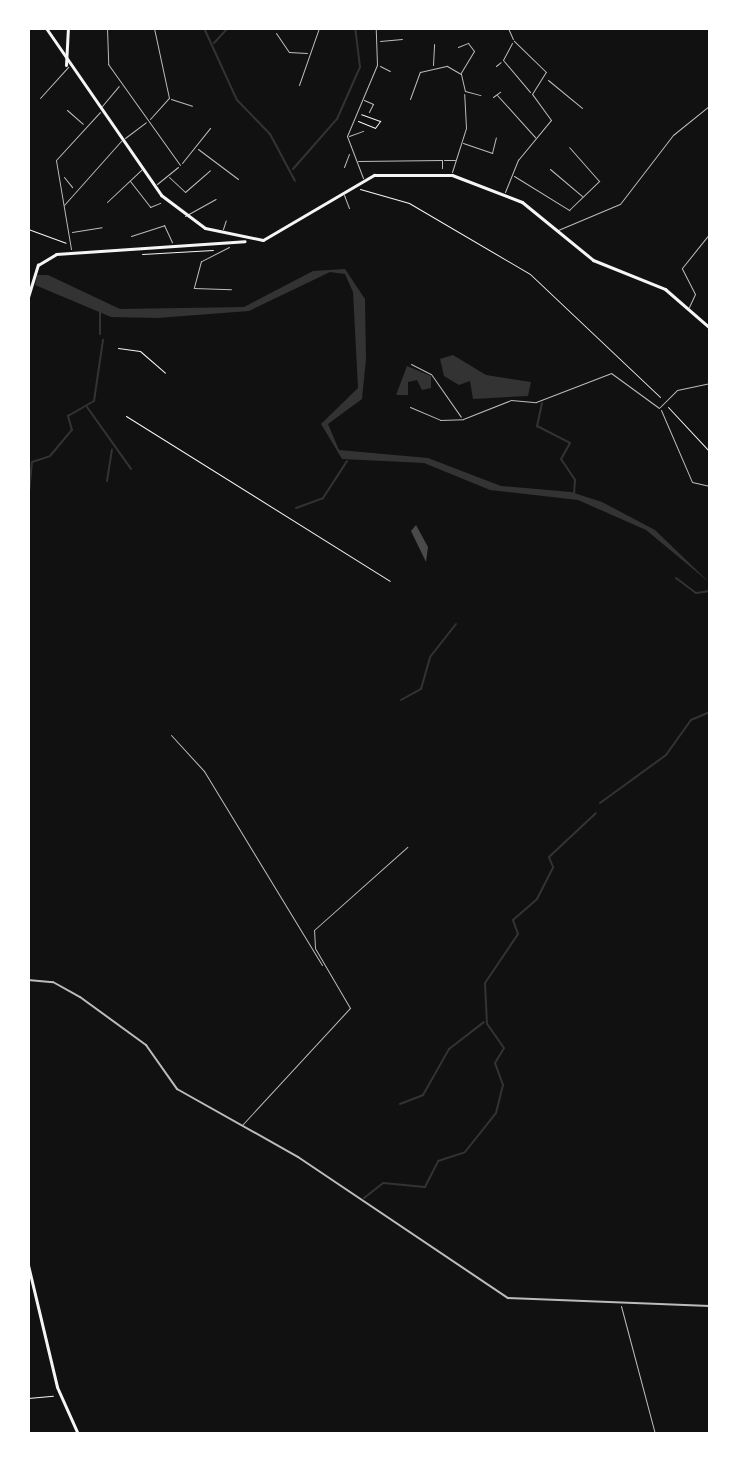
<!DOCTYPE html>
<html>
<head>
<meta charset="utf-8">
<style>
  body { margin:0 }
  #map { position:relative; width:738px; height:1462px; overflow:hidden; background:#111; font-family:"Crimson Pro",serif }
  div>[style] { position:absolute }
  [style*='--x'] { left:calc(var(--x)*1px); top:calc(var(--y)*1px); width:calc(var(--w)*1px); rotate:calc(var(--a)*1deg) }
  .water>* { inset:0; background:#333 }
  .stream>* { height:2px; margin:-1px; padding:0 1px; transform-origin:1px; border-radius:1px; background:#333 }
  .building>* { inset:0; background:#4a4a4a }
  .path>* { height:1px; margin:-0.5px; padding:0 0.5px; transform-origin:0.5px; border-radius:0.5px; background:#f5f5f5 }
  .service>* { height:1px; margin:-0.5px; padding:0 0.5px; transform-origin:0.5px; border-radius:0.5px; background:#bcbcbc }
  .minor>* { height:1px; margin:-0.5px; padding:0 0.5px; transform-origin:0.5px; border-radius:0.5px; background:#bcbcbc }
  .tertiary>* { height:2px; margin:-1px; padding:0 1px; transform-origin:1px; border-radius:1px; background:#bcbcbc }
  .secondary>* { height:3px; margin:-1.5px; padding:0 1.5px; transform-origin:1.5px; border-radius:1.5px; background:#f5f5f5 }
  .primary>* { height:3px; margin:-1.5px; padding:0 1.5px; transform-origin:1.5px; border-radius:1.5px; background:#f5f5f5 }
  .trunk>* { height:3px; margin:-1.5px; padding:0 1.5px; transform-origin:1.5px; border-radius:1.5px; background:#f5f5f5 }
  span { translate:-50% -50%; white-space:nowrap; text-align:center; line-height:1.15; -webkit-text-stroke:6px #fff; paint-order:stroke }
  .frame { position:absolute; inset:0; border:30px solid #fff; pointer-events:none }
</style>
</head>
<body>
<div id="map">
  <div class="water">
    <div style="clip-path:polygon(345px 269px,365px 299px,366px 359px,362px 399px,328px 424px,339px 450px,428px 458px,501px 486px,571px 492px,602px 502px,655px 530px,710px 583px,646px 530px,578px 500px,490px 490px,424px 463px,342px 459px,321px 424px,358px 388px,353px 292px,345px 274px,330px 272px,249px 311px,157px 318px,111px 317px,35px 285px,37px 275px,48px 275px,120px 309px,244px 307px,313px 271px)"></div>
    <div style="clip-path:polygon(453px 355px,486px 375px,531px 382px,528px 396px,473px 399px,470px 381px,459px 385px,444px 376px,440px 359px)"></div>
    <div style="clip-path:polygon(407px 366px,431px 376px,431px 388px,422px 390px,417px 380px,408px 382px,408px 395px,396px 395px)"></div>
  </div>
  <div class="stream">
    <div style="--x:204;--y:28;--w:79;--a:65.4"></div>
    <div style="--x:237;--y:100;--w:47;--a:45.9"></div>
    <div style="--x:270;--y:134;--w:53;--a:62"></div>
    <div style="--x:214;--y:43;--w:21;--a:-47"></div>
    <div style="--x:293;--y:169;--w:67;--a:-48.7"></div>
    <div style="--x:337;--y:119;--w:57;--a:-66.1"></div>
    <div style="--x:360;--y:67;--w:39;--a:-97"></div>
    <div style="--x:100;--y:310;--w:24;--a:90"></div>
    <div style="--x:542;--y:403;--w:24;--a:102"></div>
    <div style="--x:537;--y:426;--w:37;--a:27"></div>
    <div style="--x:570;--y:443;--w:18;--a:119"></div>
    <div style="--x:561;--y:459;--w:25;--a:56"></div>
    <div style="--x:575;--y:480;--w:14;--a:94"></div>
    <div style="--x:87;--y:407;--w:76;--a:54.6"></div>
    <div style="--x:107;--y:481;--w:32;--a:-81"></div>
    <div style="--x:28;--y:502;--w:40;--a:-84.3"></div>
    <div style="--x:32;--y:462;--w:19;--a:-18"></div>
    <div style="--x:50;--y:456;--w:34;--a:-50"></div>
    <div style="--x:72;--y:430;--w:15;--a:-106"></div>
    <div style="--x:68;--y:416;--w:30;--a:-30"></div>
    <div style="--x:94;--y:401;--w:62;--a:-81.6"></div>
    <div style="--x:296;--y:508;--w:29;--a:-20"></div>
    <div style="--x:323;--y:498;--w:44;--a:-57"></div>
    <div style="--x:676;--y:578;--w:25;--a:37"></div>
    <div style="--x:696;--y:593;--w:14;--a:-8"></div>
    <div style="--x:401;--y:700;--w:23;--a:-29"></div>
    <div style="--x:421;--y:689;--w:33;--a:-74"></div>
    <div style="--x:430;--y:657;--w:42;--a:-51.8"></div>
    <div style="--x:600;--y:803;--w:82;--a:-36"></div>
    <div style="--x:666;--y:755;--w:43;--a:-54.5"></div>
    <div style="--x:691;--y:720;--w:21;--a:-23"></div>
    <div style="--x:400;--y:1104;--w:25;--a:-21"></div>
    <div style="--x:423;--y:1095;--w:53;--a:-60.5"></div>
    <div style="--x:449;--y:1049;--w:44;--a:-37.6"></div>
    <div style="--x:364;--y:1198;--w:24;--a:-38"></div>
    <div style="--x:383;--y:1183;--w:42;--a:5.4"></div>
    <div style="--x:425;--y:1187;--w:29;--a:-63"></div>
    <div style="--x:438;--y:1161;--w:28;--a:-18"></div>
    <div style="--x:465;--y:1152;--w:50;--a:-51.5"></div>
    <div style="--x:496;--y:1113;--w:29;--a:-76"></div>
    <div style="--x:503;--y:1085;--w:23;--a:-110"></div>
    <div style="--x:495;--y:1063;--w:17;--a:-59"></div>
    <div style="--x:504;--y:1048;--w:29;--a:-125"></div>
    <div style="--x:487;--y:1024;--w:41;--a:-92.8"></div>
    <div style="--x:485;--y:983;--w:59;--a:-56"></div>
    <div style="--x:518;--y:934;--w:15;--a:-110"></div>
    <div style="--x:513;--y:920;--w:32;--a:-41"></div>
    <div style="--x:537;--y:899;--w:36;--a:-63"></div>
    <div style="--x:553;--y:867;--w:11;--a:-112"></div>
    <div style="--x:549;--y:857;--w:64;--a:-43.1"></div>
  </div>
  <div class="building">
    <div style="clip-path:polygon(416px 525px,428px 547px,426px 562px,411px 531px)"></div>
  </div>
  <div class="path">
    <div style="--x:358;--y:121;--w:18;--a:22"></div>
    <div style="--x:375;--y:128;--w:9;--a:-54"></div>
    <div style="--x:380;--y:121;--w:20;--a:-160"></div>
    <div style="--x:360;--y:189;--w:51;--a:15.9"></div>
    <div style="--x:409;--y:203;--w:140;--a:30.4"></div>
    <div style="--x:530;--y:274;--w:179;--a:43.4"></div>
    <div style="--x:28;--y:229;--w:40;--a:20.2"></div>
    <div style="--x:142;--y:254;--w:71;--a:-3.2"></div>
    <div style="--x:118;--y:348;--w:22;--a:8"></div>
    <div style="--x:140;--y:351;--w:33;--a:41"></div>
    <div style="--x:668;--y:407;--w:62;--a:47"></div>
    <div style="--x:126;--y:416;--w:311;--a:32"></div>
    <div style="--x:28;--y:1398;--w:25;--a:-5"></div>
  </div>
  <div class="service">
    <div style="--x:171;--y:735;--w:49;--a:47.5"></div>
    <div style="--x:204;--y:771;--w:227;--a:58.7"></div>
    <div style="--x:242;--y:1125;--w:159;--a:-47.3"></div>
    <div style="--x:350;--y:1008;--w:69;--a:-120.3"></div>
    <div style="--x:315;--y:948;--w:18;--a:-93"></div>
    <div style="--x:314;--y:930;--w:125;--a:-41.7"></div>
  </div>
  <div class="minor">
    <div style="--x:107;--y:28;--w:36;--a:88"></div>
    <div style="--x:108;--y:64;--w:124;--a:54.5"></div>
    <div style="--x:508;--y:28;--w:12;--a:66"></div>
    <div style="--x:276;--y:33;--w:23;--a:56"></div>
    <div style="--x:289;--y:52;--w:18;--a:3"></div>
    <div style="--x:380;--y:41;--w:22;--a:-5"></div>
    <div style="--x:512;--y:43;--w:19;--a:118"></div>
    <div style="--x:503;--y:60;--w:42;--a:49.8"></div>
    <div style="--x:458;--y:47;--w:11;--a:-22"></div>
    <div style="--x:468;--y:43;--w:10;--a:53"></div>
    <div style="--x:474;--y:51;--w:26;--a:121"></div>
    <div style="--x:433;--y:65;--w:21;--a:-87"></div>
    <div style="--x:380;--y:66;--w:11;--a:27"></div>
    <div style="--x:496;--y:66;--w:6;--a:-39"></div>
    <div style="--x:548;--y:80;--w:44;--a:39.5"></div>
    <div style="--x:299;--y:85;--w:60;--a:-70.7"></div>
    <div style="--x:497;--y:95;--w:57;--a:47.9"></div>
    <div style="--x:493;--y:97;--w:9;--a:-36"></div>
    <div style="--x:40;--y:98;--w:42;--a:-47.9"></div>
    <div style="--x:171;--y:99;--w:22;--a:18"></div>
    <div style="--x:410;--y:99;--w:29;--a:-70"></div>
    <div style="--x:420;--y:72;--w:28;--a:-13"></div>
    <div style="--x:447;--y:66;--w:16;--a:30"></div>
    <div style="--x:461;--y:74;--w:17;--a:77"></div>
    <div style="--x:465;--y:91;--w:16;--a:15"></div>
    <div style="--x:364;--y:100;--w:10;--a:24"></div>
    <div style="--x:373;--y:104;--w:9;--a:117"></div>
    <div style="--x:102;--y:106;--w:26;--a:-50"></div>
    <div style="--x:67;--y:110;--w:21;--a:41"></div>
    <div style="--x:150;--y:119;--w:28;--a:-48"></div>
    <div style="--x:169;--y:98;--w:72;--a:-102.1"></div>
    <div style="--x:349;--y:136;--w:15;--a:-20"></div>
    <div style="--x:125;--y:138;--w:26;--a:-37"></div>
    <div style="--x:463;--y:143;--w:31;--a:19"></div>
    <div style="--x:492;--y:153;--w:16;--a:-76"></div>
    <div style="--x:198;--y:149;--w:50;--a:36.9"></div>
    <div style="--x:444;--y:160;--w:11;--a:0"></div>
    <div style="--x:358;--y:161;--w:84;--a:-0.7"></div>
    <div style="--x:442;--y:160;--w:8;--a:90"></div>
    <div style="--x:182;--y:163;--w:45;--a:-51.3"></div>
    <div style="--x:344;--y:167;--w:14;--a:-69"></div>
    <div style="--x:550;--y:169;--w:42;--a:40.2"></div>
    <div style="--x:452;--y:172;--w:46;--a:-72.3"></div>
    <div style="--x:466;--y:128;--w:34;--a:-93"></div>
    <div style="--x:514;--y:176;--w:65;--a:31.7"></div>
    <div style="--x:569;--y:210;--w:42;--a:-44"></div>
    <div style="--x:599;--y:181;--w:45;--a:-131.4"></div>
    <div style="--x:64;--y:177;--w:13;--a:51"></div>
    <div style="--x:169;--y:177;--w:22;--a:43"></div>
    <div style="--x:185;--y:192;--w:33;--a:-41"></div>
    <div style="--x:363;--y:178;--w:45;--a:-110.9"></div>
    <div style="--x:347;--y:136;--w:77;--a:-67.1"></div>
    <div style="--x:377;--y:65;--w:37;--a:-92"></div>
    <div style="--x:130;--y:181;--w:33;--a:52"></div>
    <div style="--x:150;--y:207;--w:11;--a:-22"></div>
    <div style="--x:157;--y:184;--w:27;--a:-39"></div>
    <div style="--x:505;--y:192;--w:35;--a:-68"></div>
    <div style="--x:518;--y:160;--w:52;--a:-50.5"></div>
    <div style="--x:551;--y:120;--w:32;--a:-126"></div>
    <div style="--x:532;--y:94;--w:26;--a:-58"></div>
    <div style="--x:546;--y:72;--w:45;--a:-135.9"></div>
    <div style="--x:344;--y:195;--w:14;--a:69"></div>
    <div style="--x:107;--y:202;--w:47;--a:-43.3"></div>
    <div style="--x:64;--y:205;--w:86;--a:-48.3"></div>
    <div style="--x:185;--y:216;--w:35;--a:-29"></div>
    <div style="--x:223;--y:229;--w:9;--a:-72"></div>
    <div style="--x:558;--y:230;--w:67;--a:-22.8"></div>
    <div style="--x:620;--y:204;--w:87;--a:-52.5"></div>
    <div style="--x:673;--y:135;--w:48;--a:-39"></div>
    <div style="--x:72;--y:232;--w:30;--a:-9"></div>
    <div style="--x:131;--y:236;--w:35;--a:-18"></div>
    <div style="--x:164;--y:225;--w:19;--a:65"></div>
    <div style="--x:229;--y:247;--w:31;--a:153"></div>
    <div style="--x:201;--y:261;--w:28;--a:105"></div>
    <div style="--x:194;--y:288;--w:37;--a:2"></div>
    <div style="--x:71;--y:249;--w:90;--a:-99.6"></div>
    <div style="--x:56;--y:160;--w:65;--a:-47.5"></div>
    <div style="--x:689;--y:307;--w:14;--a:-65"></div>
    <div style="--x:695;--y:294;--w:29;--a:-117"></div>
    <div style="--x:682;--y:268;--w:45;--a:-51.3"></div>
    <div style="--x:411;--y:364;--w:22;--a:27"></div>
    <div style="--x:431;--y:374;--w:52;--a:55.1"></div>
    <div style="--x:410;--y:407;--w:33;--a:23"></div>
    <div style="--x:440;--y:420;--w:23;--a:-2"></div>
    <div style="--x:463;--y:419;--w:52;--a:-21.6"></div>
    <div style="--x:511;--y:400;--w:25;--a:5"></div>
    <div style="--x:536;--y:402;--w:80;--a:-21.1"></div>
    <div style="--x:611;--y:373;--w:59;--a:36.1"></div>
    <div style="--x:659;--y:408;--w:25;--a:-45"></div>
    <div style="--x:677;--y:390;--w:34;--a:-12"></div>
    <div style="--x:661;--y:410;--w:78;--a:66.7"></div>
    <div style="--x:692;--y:482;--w:17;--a:13"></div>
    <div style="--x:621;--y:1306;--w:132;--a:75.1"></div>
  </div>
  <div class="tertiary">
    <div style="--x:28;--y:980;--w:25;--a:5"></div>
    <div style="--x:53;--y:982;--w:31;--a:29"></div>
    <div style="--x:80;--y:997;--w:82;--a:36"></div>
    <div style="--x:146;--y:1045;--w:54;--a:54.8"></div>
    <div style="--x:177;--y:1089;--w:139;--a:29.3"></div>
    <div style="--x:298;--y:1157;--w:253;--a:33.9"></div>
    <div style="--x:508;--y:1298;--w:202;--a:2.3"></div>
  </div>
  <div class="secondary">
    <div style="--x:66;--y:65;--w:37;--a:-87"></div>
    <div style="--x:28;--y:297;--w:34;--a:-73"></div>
    <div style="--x:38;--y:265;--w:21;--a:-31"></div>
    <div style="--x:56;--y:254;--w:189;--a:-3.9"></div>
  </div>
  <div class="primary">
    <div style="--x:46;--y:28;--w:203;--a:55.4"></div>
    <div style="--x:161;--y:195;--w:55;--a:36.9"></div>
    <div style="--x:205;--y:228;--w:59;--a:11.7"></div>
    <div style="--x:263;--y:240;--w:129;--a:-30.4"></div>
    <div style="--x:374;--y:175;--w:78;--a:0"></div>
    <div style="--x:452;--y:175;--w:75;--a:21.1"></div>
    <div style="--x:522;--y:202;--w:92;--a:39.2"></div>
    <div style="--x:593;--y:260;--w:78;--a:21.9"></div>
    <div style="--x:665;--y:289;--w:60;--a:40.9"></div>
  </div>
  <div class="trunk">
    <div style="--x:28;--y:1265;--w:125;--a:76.6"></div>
    <div style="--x:57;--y:1387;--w:51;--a:65.9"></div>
  </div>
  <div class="frame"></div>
</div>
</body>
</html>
